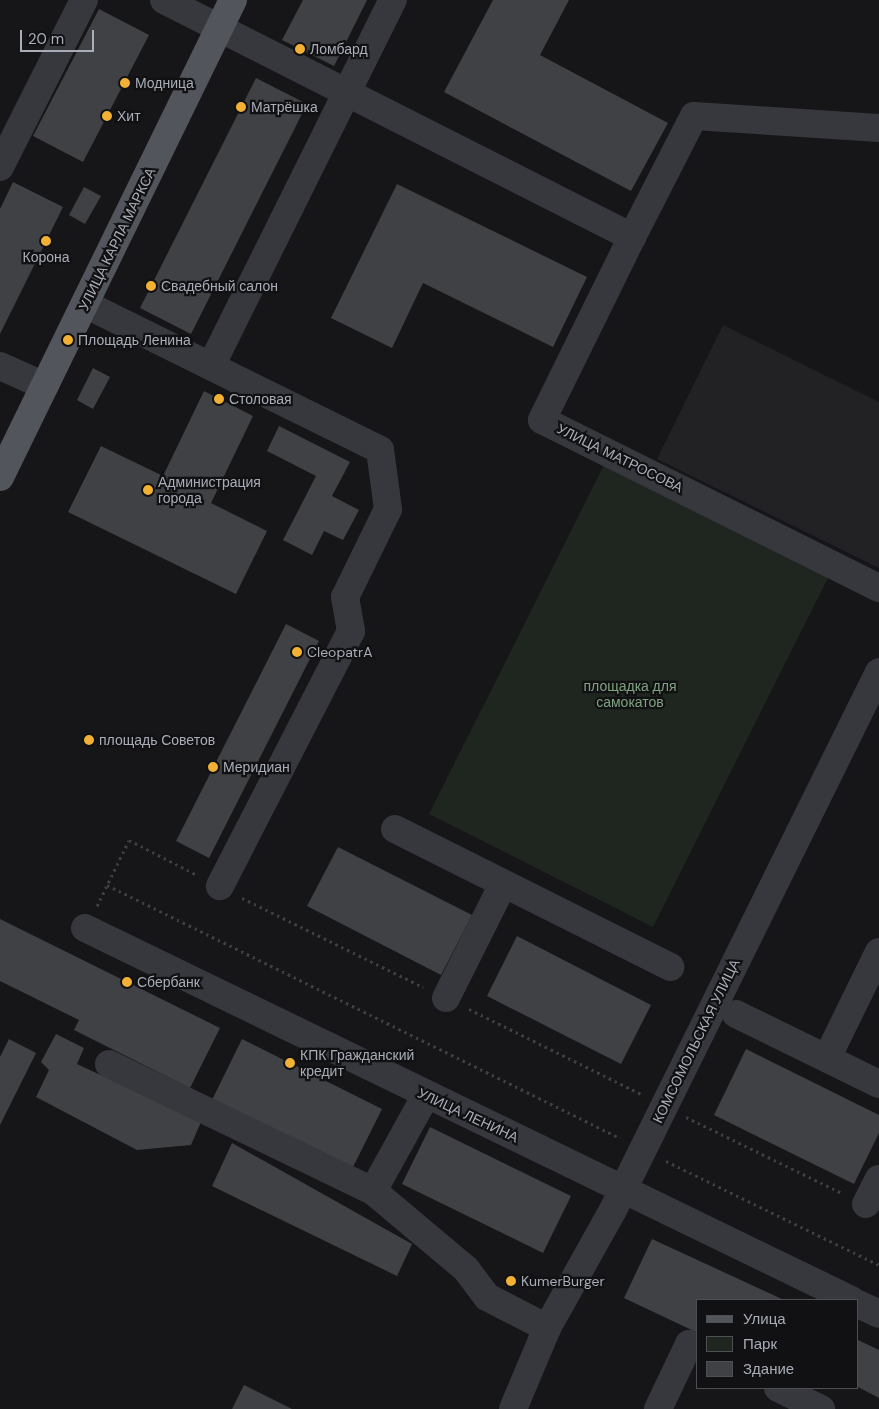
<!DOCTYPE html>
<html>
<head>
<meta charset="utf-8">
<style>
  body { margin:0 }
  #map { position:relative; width:879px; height:1409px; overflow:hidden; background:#161618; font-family:"DM Sans",sans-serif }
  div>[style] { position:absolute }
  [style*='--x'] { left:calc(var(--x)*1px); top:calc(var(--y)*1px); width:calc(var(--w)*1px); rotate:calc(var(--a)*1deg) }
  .built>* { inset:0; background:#222225 }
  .green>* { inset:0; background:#1e261f }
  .building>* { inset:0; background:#404145 }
  .path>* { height:3px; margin-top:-1.5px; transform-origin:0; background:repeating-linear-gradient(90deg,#3d3f44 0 2.5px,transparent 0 6.5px) }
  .minor>* { height:28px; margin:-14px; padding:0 14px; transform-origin:14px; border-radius:14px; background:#37383d }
  .major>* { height:28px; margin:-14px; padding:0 14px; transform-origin:14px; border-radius:14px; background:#53555c }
  .dots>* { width:14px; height:14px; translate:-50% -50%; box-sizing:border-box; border:2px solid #111113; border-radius:50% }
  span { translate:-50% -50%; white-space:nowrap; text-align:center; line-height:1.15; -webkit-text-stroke:4.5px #111113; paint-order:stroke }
  .poi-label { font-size:14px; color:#a8adb8 }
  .left { translate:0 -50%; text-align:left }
  .street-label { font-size:14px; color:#a8adb8 }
  .park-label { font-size:14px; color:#7fa381 }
  .legend { position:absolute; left:696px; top:1299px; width:162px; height:90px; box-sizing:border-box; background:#111113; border:1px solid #4d4f55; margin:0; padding:6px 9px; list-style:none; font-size:15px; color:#a8adb8 }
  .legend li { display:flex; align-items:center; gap:10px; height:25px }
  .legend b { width:25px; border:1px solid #4d4f55 }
  .scale { position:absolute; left:20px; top:30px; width:74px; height:22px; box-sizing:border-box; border:2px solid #a8adb8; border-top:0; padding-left:6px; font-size:15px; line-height:18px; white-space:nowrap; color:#a8adb8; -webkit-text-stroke:4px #111113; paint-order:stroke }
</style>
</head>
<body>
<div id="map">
  <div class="built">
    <div style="clip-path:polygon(723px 325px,879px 402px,879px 568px,657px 459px)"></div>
  </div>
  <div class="green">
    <div style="clip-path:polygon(606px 461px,830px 574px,653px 927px,429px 814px)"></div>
  </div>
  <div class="building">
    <div style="clip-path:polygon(303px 0,367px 0,334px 66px,282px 40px)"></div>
    <div style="clip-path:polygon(493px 0,569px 0,540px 55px,668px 123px,631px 191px,444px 92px)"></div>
    <div style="clip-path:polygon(99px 9px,149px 35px,83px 162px,33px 136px)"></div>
    <div style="clip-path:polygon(256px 78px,307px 104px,191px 334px,140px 308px)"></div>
    <div style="clip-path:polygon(13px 182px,63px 207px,0 334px,0 209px)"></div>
    <div style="clip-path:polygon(397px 184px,587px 277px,553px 347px,423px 283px,392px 348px,331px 318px)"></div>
    <div style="clip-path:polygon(84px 187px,101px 196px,85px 224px,69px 215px)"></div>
    <div style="clip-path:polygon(93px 368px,110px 377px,93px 409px,77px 400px)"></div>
    <div style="clip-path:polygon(204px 391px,253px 416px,211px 503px,267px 531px,236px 594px,68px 512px,101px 446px,163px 476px)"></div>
    <div style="clip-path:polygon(279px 426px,350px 462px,332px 496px,359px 510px,343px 540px,324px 531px,312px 555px,283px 540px,316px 476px,267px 451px)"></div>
    <div style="clip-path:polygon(286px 624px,319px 641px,209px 858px,176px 841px)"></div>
    <div style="clip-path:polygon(338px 847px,472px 915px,441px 975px,307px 906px)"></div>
    <div style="clip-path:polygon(0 919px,220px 1028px,190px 1088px,74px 1030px,79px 1020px,0 981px)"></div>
    <div style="clip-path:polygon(517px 936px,651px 1005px,621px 1064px,487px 996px)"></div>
    <div style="clip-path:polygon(56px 1034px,84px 1048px,77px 1064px,201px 1122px,191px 1145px,137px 1150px,36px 1097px,49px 1070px,41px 1062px)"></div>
    <div style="clip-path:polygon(9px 1039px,36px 1053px,0 1125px,0 1057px)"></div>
    <div style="clip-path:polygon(242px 1039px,382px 1109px,352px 1169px,212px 1100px)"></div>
    <div style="clip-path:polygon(746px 1049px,879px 1115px,879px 1133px,854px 1184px,714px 1115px)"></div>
    <div style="clip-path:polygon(430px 1127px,571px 1196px,543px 1253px,402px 1184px)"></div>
    <div style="clip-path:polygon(232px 1143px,412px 1244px,397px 1276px,212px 1186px)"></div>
    <div style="clip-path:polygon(652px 1239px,784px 1300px,698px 1300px,698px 1333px,624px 1298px)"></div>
    <div style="clip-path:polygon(858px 1340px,879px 1350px,879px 1398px,858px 1387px)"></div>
    <div style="clip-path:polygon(244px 1385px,292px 1409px,232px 1409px)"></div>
  </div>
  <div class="path">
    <div style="--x:107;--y:885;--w:572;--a:26.25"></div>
    <div style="--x:242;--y:898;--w:202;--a:26.2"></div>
    <div style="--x:97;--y:906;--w:73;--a:-64.1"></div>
    <div style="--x:129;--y:840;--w:76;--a:27.2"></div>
    <div style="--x:469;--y:1009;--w:194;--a:26.3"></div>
    <div style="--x:686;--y:1117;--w:174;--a:26"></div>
    <div style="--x:666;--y:1161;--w:237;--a:26"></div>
  </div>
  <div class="minor">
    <div style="--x:164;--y:0;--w:525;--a:26.86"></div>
    <div style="--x:632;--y:237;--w:136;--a:-62.9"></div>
    <div style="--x:694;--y:116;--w:185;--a:3.7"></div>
    <div style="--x:0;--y:167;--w:187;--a:-63.3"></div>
    <div style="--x:632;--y:237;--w:204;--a:116.2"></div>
    <div style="--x:542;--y:420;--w:377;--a:26.5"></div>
    <div style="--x:85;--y:304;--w:329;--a:26.3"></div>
    <div style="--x:380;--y:450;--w:60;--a:82.3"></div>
    <div style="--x:388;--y:509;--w:98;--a:116"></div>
    <div style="--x:345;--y:597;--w:35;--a:80"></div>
    <div style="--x:351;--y:631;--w:287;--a:117.2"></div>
    <div style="--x:0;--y:366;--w:49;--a:24"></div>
    <div style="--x:211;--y:366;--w:409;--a:-63.6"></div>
    <div style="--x:395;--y:829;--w:308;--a:26.6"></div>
    <div style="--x:85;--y:928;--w:852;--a:25.9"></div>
    <div style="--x:446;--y:998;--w:127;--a:-63.4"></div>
    <div style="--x:736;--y:1014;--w:159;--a:26.1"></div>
    <div style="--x:827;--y:1058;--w:118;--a:-63.9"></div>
    <div style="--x:109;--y:1064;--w:293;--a:25.7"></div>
    <div style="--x:373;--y:1191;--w:121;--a:40"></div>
    <div style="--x:466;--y:1269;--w:35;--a:53"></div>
    <div style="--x:487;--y:1297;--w:68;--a:27.3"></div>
    <div style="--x:373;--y:1191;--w:110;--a:-61.1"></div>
    <div style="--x:866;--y:1204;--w:28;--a:-63"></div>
    <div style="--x:858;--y:1304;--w:23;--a:25"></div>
    <div style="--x:778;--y:1388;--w:48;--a:26"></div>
    <div style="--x:513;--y:1409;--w:88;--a:-67.2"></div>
    <div style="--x:547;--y:1328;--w:135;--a:-60.8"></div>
    <div style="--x:613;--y:1210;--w:600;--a:-63.69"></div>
    <div style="--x:658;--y:1409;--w:72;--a:-64.5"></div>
    <div style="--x:689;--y:1344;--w:10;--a:24"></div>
  </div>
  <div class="major">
    <div style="--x:0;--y:477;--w:531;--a:-63.97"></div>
  </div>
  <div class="dots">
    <div style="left:300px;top:49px;background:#f2b134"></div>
    <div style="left:125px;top:83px;background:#f2b134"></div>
    <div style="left:241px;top:107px;background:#f2b134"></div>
    <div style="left:107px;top:116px;background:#f2b134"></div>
    <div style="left:46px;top:241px;background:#f2b134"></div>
    <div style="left:151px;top:286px;background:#f2b134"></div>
    <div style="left:68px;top:340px;background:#f2b134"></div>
    <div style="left:219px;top:399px;background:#f2b134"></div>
    <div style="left:148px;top:490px;background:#f2b134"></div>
    <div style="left:297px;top:652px;background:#f2b134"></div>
    <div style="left:89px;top:740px;background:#f2b134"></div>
    <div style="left:213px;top:767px;background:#f2b134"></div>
    <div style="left:127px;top:982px;background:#f2b134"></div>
    <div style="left:290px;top:1063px;background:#f2b134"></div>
    <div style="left:511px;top:1281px;background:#f2b134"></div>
  </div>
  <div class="poi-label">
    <span class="left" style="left:310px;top:49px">Ломбард</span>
    <span class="left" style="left:135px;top:83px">Модница</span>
    <span class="left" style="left:251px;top:107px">Матрёшка</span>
    <span class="left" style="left:117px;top:116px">Хит</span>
    <span style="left:46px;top:257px">Корона</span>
    <span class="left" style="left:161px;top:286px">Свадебный салон</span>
    <span class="left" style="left:78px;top:340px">Площадь Ленина</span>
    <span class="left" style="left:229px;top:399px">Столовая</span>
    <span class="left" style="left:158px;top:490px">Администрация<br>города</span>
    <span class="left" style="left:307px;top:652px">CleopatrA</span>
    <span class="left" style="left:99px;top:740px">площадь Советов</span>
    <span class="left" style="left:223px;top:767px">Меридиан</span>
    <span class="left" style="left:137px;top:982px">Сбербанк</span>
    <span class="left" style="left:300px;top:1063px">КПК Гражданский<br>кредит</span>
    <span class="left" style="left:521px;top:1281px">KumerBurger</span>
  </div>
  <div class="street-label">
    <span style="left:117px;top:239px;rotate:-64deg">УЛИЦА КАРЛА МАРКСА</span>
    <span style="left:620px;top:458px;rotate:26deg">УЛИЦА МАТРОСОВА</span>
    <span style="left:696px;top:1041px;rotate:-64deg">КОМСОМОЛЬСКАЯ УЛИЦА</span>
    <span style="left:468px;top:1115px;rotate:25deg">УЛИЦА ЛЕНИНА</span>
  </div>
  <div class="park-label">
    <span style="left:630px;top:694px">площадка для<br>самокатов</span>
  </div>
  <ul class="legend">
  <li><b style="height:6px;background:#53555c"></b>Улица</li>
  <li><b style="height:14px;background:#1e261f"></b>Парк</li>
  <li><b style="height:14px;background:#404145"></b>Здание</li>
  </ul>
  <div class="scale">20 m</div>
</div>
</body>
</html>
